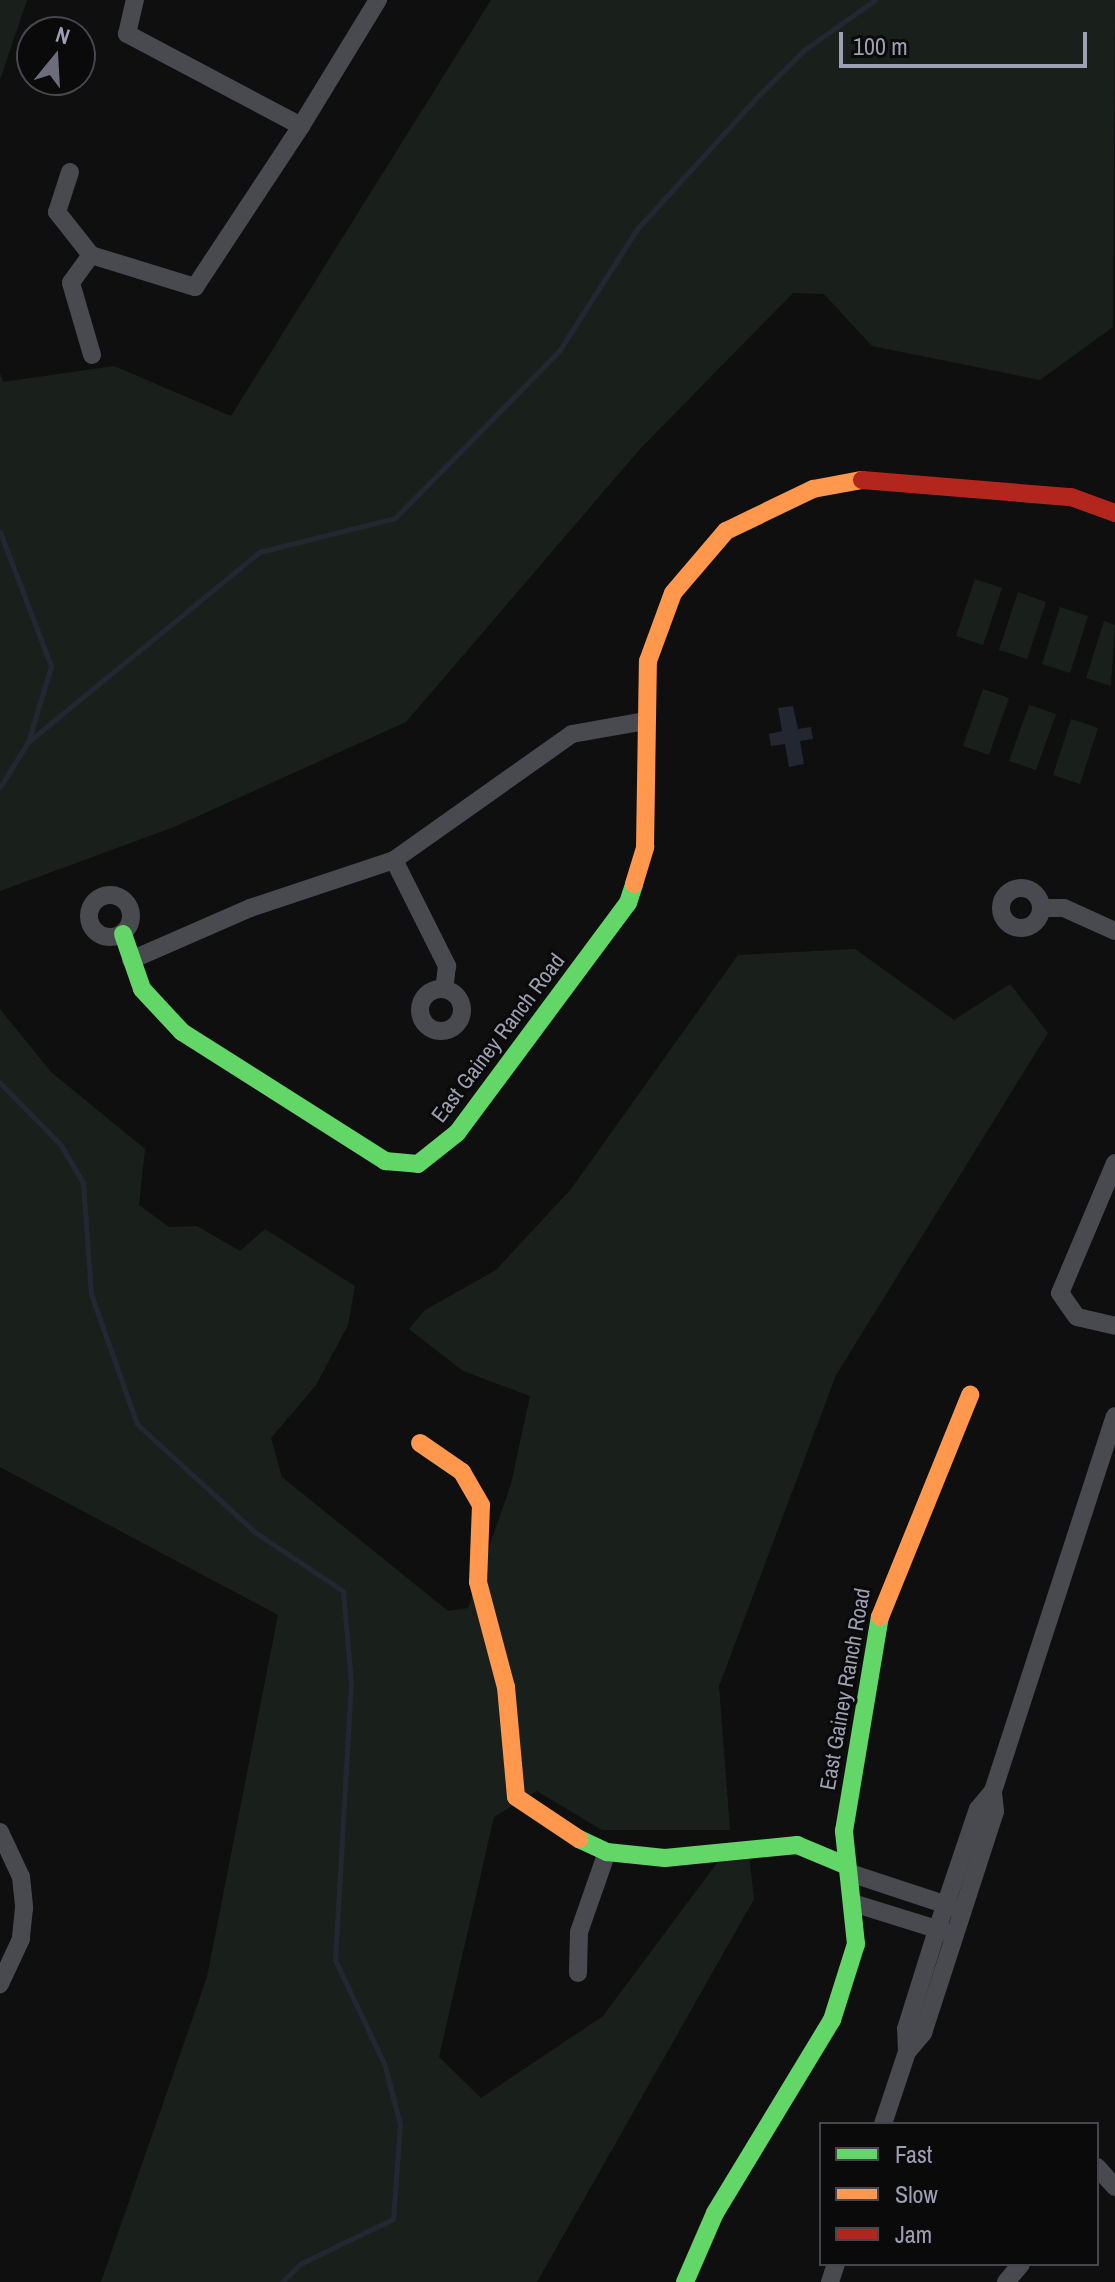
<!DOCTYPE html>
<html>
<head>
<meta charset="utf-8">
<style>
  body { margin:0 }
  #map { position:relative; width:1115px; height:2282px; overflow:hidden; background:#0f0f10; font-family:"Archivo Narrow",sans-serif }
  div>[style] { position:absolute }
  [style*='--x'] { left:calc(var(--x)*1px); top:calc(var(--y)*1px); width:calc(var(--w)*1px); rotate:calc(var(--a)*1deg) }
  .green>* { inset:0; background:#19201c }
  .water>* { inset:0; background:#232732 }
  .stream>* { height:5px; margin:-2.5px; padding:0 2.5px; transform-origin:2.5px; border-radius:2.5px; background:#232732 }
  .street>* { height:18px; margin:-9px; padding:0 9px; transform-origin:9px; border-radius:9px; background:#494950 }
  .street>.ring { margin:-9px; padding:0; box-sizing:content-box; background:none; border:18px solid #494950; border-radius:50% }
  .fast>* { height:18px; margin:-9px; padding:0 9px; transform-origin:9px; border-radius:9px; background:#63d668 }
  .slow>* { height:18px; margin:-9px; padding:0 9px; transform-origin:9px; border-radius:9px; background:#ff974d }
  .jam>* { height:18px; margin:-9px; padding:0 9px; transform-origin:9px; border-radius:9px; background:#b3261e }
  span { translate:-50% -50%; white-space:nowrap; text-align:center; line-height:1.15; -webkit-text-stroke:6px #0a0a0b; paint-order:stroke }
  .street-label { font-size:22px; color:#9e9fb3 }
  .legend { position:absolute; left:819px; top:2122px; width:280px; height:144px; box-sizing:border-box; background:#0a0a0b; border:2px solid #45464e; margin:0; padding:10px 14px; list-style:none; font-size:24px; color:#9e9fb3 }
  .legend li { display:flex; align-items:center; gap:16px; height:40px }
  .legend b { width:40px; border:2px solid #45464e }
  .north { position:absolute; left:16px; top:16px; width:80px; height:80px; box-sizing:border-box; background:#0a0a0b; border:2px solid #45464e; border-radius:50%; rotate:18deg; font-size:22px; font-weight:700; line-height:32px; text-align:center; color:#9e9fb3 }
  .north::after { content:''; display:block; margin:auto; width:28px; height:36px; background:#6c6d7a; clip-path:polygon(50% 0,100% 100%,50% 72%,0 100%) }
  .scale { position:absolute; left:839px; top:32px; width:248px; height:36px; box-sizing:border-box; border:4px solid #9e9fb3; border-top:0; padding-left:10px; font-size:24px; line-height:28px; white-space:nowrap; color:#9e9fb3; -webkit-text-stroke:6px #0a0a0b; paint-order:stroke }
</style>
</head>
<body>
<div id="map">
  <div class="green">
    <div style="clip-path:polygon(0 0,27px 0,0 80px)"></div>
    <div style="clip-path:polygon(491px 0,1115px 0,1113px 327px,1040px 380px,872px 346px,824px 294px,793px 293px,640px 449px,406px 722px,174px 827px,0 891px,0 373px,3px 382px,114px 366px,231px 416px)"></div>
    <div style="clip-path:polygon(975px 579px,1002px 588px,983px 645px,956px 636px)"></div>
    <div style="clip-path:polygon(1018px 592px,1046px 602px,1027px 659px,999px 650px)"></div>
    <div style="clip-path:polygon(1060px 607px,1088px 616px,1070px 673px,1042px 664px)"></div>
    <div style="clip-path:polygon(1104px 621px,1115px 625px,1111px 686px,1086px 678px)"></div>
    <div style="clip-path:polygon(983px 689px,1009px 698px,989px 755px,963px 746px)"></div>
    <div style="clip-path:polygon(1029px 705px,1056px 714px,1036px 770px,1009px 761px)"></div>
    <div style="clip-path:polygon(1071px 719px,1098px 728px,1080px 784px,1053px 775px)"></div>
    <div style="clip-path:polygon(855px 949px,954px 1020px,1010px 984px,1048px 1033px,836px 1375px,719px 1686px,730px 1830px,602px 1830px,537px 1791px,494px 1817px,439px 2057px,481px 2098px,603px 2016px,720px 1859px,749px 1855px,754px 1899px,537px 2282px,101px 2282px,207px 1977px,278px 1615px,0 1467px,0 1009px,51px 1072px,145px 1149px,139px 1205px,169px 1227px,197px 1226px,240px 1251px,265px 1229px,355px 1286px,348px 1325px,316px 1385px,271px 1438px,282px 1477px,448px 1611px,468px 1608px,511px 1484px,530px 1396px,463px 1371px,409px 1329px,425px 1310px,496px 1270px,571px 1189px,738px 955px)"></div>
  </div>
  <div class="water">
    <div style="clip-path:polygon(793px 706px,798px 729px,811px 727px,813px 739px,800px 741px,804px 764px,789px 767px,785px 744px,771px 746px,769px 734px,782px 731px,778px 708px)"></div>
  </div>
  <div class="stream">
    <div style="--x:0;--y:532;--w:143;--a:69.2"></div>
    <div style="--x:51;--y:666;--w:79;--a:106.8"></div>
    <div style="--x:28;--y:742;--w:53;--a:121.9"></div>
    <div style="--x:28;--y:742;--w:299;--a:-39.4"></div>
    <div style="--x:259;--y:552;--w:140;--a:-14"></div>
    <div style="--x:395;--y:518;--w:234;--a:-45.5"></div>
    <div style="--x:559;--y:351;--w:145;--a:-57.4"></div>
    <div style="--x:637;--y:229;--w:180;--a:-47.7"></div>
    <div style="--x:758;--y:96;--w:65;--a:-45"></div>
    <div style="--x:804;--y:50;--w:87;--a:-35.2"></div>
    <div style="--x:0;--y:1083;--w:87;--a:45.5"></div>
    <div style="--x:61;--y:1145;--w:44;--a:59.9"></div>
    <div style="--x:83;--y:1183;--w:111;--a:85.9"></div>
    <div style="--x:91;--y:1294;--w:138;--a:70.5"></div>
    <div style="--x:137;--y:1424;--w:160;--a:42.5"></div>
    <div style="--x:255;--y:1532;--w:106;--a:33.8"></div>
    <div style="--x:343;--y:1591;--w:91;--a:85"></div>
    <div style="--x:351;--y:1682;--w:278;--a:93.3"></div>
    <div style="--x:335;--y:1960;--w:114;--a:64.6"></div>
    <div style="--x:384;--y:2063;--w:63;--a:75.3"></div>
    <div style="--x:400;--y:2124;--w:95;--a:94.2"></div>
    <div style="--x:393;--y:2219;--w:103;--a:154.2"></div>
    <div style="--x:300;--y:2264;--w:25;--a:135"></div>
  </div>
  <div class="street">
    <div style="--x:301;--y:126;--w:148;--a:-58.6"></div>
    <div style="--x:70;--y:172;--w:42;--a:108"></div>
    <div style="--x:57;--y:212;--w:55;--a:51.7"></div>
    <div style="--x:91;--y:255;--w:34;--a:126"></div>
    <div style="--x:71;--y:283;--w:75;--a:73.7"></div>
    <div style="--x:91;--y:255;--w:109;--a:17.1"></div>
    <div style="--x:195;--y:287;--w:193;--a:-56.6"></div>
    <div style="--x:301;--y:126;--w:197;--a:-152.1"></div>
    <div style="--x:127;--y:34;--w:35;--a:-77"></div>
    <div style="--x:394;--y:860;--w:119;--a:63.4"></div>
    <div style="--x:447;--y:966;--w:23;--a:97"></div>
    <div class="ring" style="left:1001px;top:888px;width:22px;height:22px"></div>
    <div class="ring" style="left:89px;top:895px;width:24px;height:24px"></div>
    <div style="--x:1041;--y:908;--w:23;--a:0"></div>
    <div style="--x:1064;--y:908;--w:56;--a:24.3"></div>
    <div style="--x:131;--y:960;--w:130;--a:-23.6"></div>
    <div style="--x:250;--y:908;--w:152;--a:-18.4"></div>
    <div style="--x:394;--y:860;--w:218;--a:-35.3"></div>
    <div style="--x:572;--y:734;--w:75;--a:-10"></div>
    <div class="ring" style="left:420px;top:989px;width:24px;height:24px"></div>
    <div style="--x:1115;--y:1163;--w:141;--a:112.9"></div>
    <div style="--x:1060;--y:1293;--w:29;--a:55"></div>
    <div style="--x:1077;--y:1317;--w:39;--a:13"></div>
    <div style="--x:0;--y:1832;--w:50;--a:65"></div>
    <div style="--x:21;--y:1877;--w:31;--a:84"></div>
    <div style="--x:24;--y:1908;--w:31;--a:96"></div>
    <div style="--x:21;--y:1939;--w:50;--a:115"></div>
    <div style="--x:850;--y:1873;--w:112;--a:18.3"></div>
    <div style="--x:853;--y:1903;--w:97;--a:17.3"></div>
    <div style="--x:578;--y:1973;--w:41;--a:-88.6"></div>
    <div style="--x:579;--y:1932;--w:85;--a:-70.7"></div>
    <div style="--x:907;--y:2052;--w:23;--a:-92"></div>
    <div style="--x:906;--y:2029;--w:104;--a:-72.6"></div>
    <div style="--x:937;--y:1930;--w:128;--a:-71.3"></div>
    <div style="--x:978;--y:1809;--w:23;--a:-50"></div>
    <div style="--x:993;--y:1791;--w:394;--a:-72"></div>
    <div style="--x:883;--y:2124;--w:76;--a:-71.6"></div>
    <div style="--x:907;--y:2052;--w:25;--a:-50"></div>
    <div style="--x:923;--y:2033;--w:233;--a:-72"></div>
    <div style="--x:995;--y:1811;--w:20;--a:-96"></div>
    <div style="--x:1097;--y:2167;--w:27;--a:48"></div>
    <div style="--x:830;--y:2282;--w:19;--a:-72"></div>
    <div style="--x:1006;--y:2282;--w:23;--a:-50"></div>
  </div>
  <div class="fast">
    <div style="--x:123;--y:934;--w:58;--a:70.9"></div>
    <div style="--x:142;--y:989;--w:59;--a:47.1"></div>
    <div style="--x:182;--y:1032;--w:241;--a:32.4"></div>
    <div style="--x:385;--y:1161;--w:33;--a:5"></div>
    <div style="--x:418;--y:1164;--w:50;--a:-38.5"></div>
    <div style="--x:457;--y:1133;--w:287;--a:-53.4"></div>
    <div style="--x:628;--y:903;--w:20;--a:-72"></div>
    <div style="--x:579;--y:1839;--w:31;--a:25"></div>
    <div style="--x:607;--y:1852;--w:58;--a:5.9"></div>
    <div style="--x:665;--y:1858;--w:133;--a:-5.6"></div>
    <div style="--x:797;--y:1845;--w:52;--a:22.6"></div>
    <div style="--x:685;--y:2282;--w:75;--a:-66.5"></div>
    <div style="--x:715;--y:2213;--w:226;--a:-58.8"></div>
    <div style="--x:832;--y:2020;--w:80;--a:-72.5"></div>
    <div style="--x:856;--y:1944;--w:114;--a:-96.1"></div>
    <div style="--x:844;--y:1831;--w:217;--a:-80.5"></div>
  </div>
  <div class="slow">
    <div style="--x:634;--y:884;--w:39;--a:-73"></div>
    <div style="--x:645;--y:847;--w:186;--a:-89.1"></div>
    <div style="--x:648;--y:661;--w:72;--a:-69.8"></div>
    <div style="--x:673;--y:593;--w:82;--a:-49.5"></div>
    <div style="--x:726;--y:531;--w:97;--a:-25.8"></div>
    <div style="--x:813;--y:489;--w:50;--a:-10.4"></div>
    <div style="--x:420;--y:1443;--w:51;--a:34.6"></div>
    <div style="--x:462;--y:1472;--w:38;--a:60"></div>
    <div style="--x:481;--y:1505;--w:77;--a:92.2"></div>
    <div style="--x:478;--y:1582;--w:109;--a:75.1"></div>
    <div style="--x:506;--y:1687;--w:110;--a:84.8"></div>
    <div style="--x:516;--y:1797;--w:76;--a:33.7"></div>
    <div style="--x:880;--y:1617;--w:240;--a:-67.9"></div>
  </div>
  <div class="jam">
    <div style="--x:862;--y:480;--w:210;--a:4.7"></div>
    <div style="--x:1071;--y:497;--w:47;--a:20"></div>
  </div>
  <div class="street-label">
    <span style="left:498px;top:1038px;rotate:-53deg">East Gainey Ranch Road</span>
    <span style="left:845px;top:1689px;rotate:-80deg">East Gainey Ranch Road</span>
  </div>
  <ul class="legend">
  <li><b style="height:10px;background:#63d668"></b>Fast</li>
  <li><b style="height:10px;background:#ff974d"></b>Slow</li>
  <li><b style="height:10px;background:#b3261e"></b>Jam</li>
  </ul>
  <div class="north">N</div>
  <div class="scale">100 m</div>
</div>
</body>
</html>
